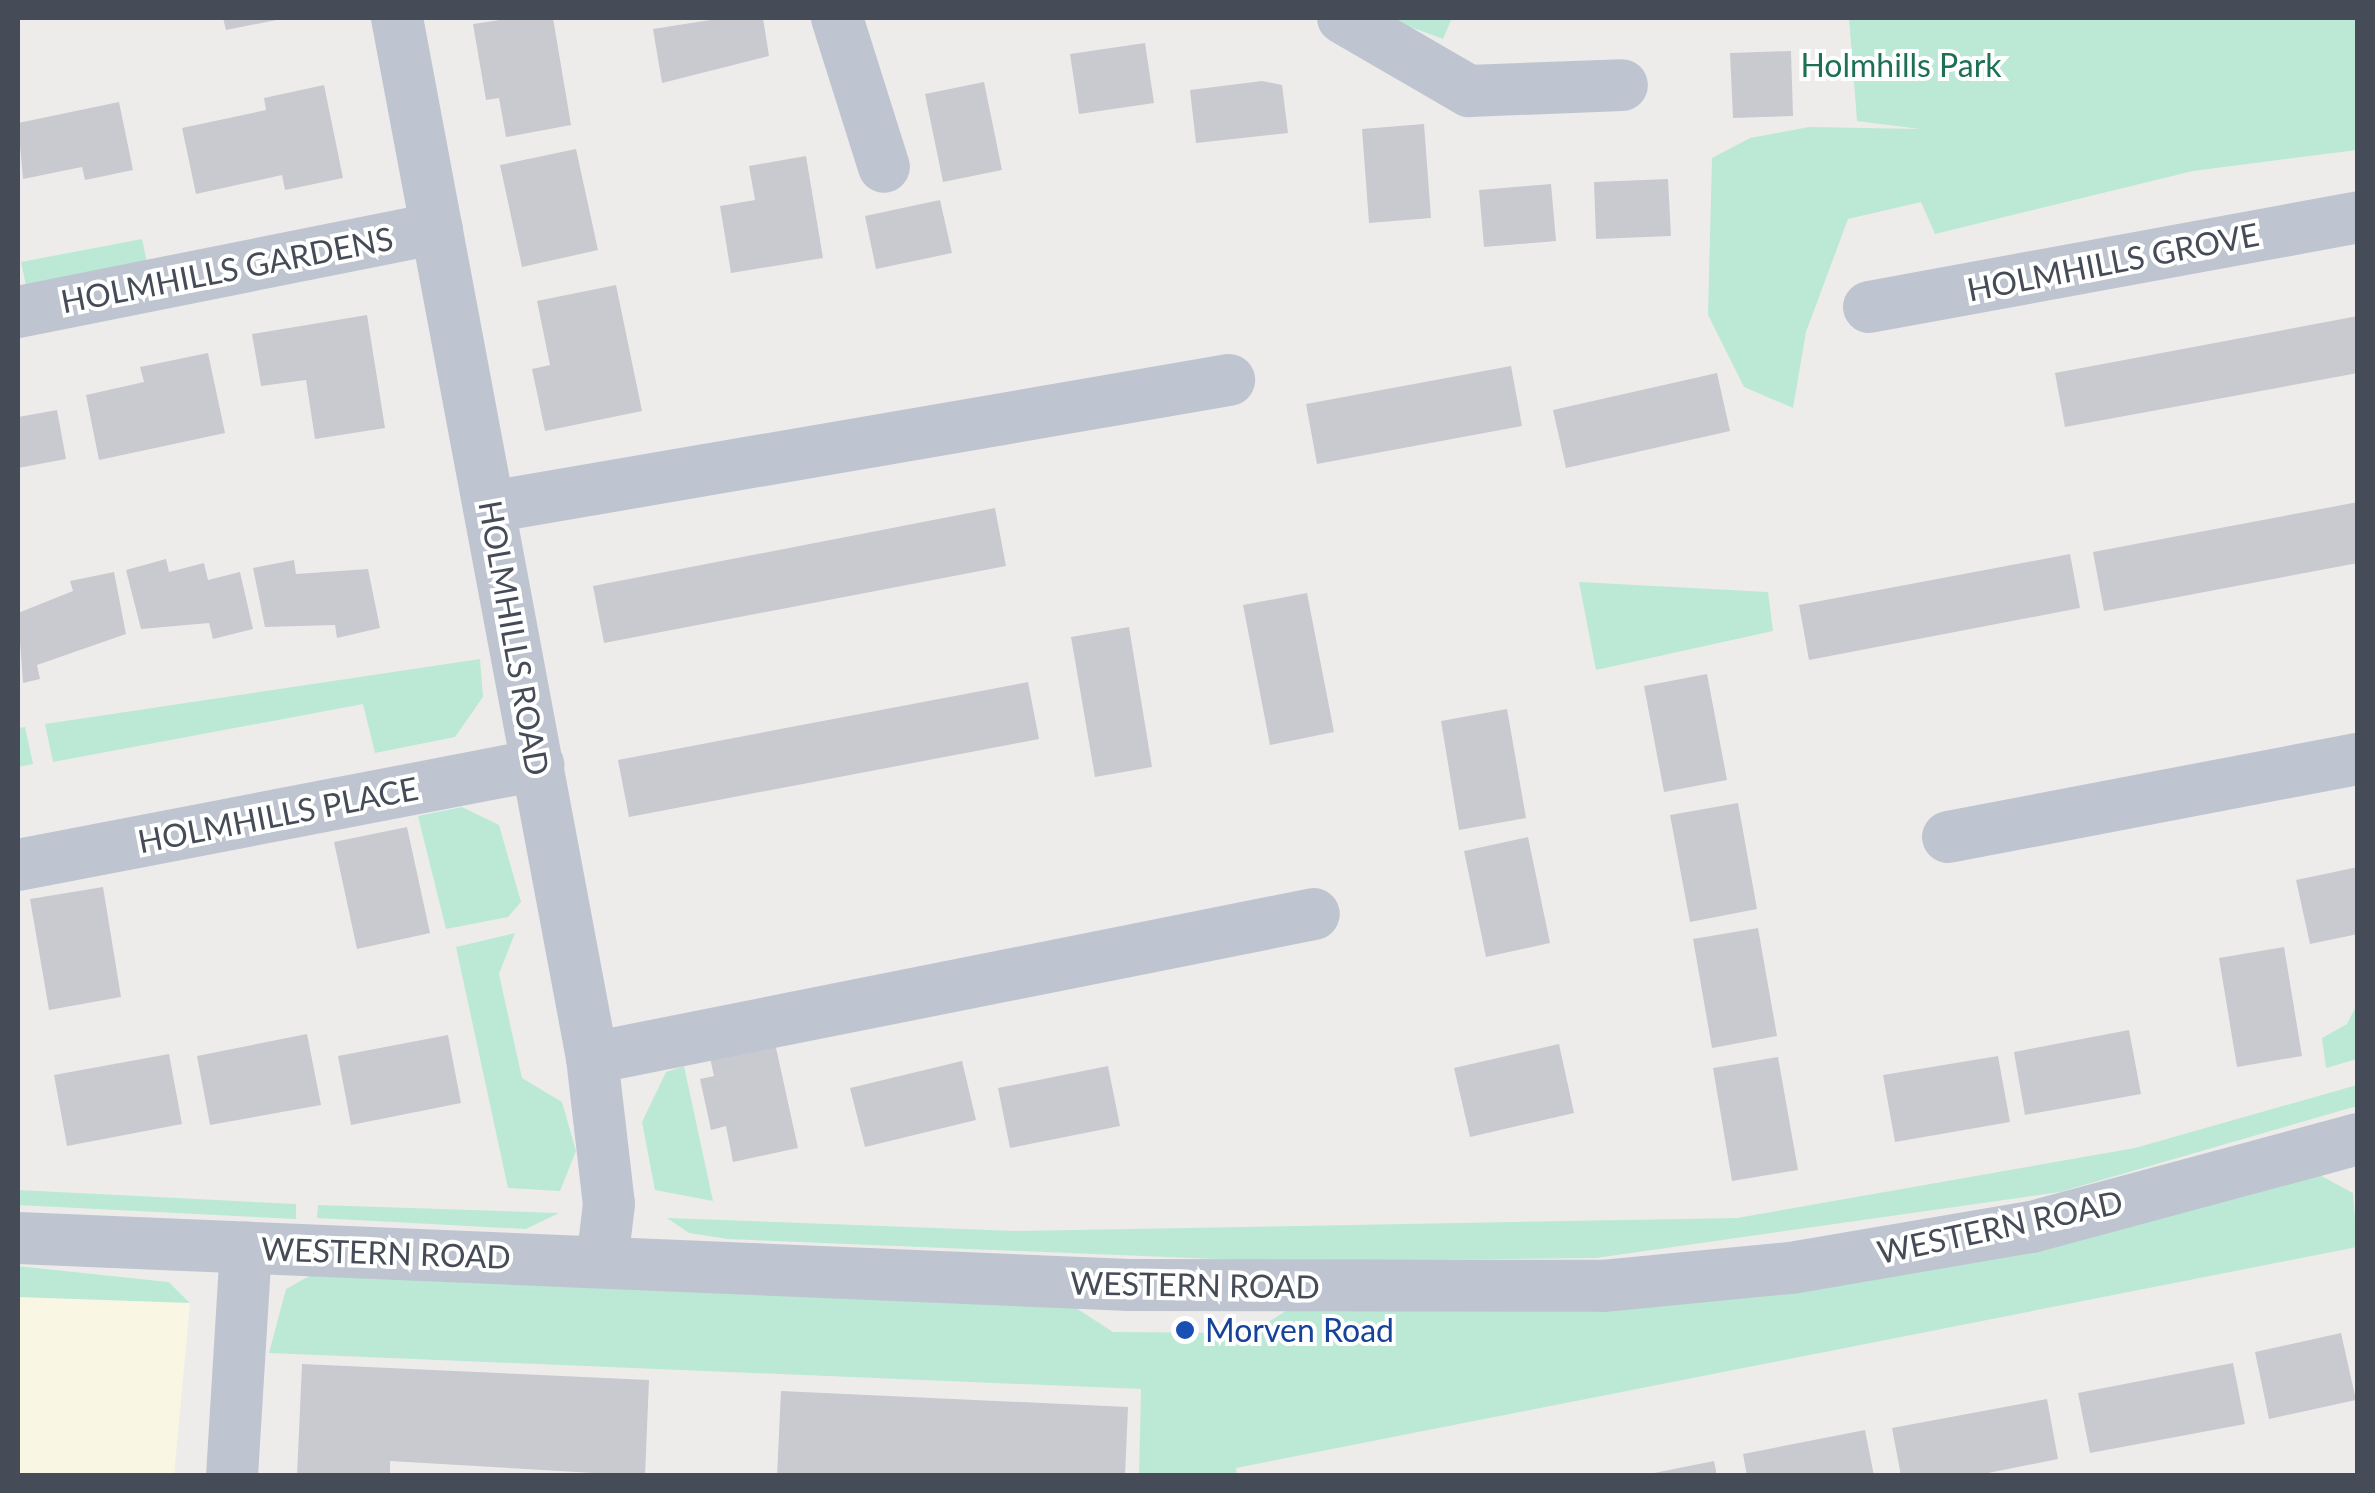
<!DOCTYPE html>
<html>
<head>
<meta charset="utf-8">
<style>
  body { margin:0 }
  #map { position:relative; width:2375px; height:1493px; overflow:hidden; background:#eeeceb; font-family:Lato,sans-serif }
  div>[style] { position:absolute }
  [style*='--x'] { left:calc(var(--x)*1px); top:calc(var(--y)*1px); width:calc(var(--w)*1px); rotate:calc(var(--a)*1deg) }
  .commercial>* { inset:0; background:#f9f7e4 }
  .green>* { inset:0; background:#bce9d5 }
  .building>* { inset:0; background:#c9c9d0 }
  .minor>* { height:52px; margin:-26px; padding:0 26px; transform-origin:26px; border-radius:26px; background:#bfc5d0 }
  .dots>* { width:28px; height:28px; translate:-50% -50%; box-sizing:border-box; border:5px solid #fff; border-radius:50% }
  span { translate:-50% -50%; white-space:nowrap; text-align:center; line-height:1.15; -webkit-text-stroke:8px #fff; paint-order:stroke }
  .park-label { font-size:32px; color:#1e7055 }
  .street-label { font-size:32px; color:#454c57 }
  .transit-label { font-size:32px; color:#164399 }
  .left { translate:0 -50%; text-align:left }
  .frame { position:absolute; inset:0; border:20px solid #454c57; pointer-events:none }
</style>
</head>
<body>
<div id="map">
  <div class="commercial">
    <div style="clip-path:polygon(18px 1266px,169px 1282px,190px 1303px,174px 1475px,18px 1476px)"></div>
  </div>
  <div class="green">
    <div style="clip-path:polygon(1386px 18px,1452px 18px,1443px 39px)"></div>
    <div style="clip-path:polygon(1849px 18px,2357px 18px,2357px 150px,2193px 171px,1935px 234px,1921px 202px,1848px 219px,1806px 332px,1793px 408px,1744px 387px,1708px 315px,1712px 158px,1750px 138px,1809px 127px,1920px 129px,1857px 121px)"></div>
    <div style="clip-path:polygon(142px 239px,149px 272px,28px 295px,21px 262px)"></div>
    <div style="clip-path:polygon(1579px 582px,1768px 592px,1773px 631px,1596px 670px)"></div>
    <div style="clip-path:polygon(480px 659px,483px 697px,455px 737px,375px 753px,363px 704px,53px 762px,45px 724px)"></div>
    <div style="clip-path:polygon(25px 727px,33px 764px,18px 767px,18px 728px)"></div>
    <div style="clip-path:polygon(462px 807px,499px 825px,521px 902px,508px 917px,446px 929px,418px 816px)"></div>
    <div style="clip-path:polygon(515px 933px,499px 974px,522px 1078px,562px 1102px,576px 1151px,560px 1191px,508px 1188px,456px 947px)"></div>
    <div style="clip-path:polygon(2357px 1004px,2357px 1059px,2326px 1068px,2322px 1038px,2347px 1024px)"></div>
    <div style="clip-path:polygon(684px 1066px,713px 1201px,655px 1190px,642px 1122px,666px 1072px)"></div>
    <div style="clip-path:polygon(2357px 1085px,2357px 1106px,2060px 1192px,1596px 1258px,1262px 1261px,728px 1239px,689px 1233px,667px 1218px,1016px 1231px,1737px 1218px,2135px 1148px)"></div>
    <div style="clip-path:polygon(2301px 1165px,2353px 1193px,2357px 1247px,1236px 1468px,1237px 1475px,1139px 1475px,1141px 1389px,269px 1353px,286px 1289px,324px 1268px,1059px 1297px,1113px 1332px,1251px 1333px,1292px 1307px,1643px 1294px)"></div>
    <div style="clip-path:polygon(18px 1190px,296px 1204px,296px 1219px,18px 1205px)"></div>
    <div style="clip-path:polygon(318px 1205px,559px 1213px,526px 1229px,317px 1218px)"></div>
    <div style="clip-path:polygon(18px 1266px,169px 1282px,190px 1303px,18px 1297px)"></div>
  </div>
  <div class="building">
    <div style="clip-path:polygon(223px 18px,282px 18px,282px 19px,226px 30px)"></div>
    <div style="clip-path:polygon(513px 18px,553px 18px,571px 125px,506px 137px,499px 98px,486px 100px,473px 24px)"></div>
    <div style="clip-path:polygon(723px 18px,763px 18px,769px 56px,662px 83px,653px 29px)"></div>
    <div style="clip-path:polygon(1145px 43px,1154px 103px,1079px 114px,1070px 54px)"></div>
    <div style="clip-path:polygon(1791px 51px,1793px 116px,1733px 118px,1730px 53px)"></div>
    <div style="clip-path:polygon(1262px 81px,1282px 85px,1288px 133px,1196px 143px,1190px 90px)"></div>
    <div style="clip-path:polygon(984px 82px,1002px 170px,943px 182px,925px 94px)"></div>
    <div style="clip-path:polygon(324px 85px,343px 178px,285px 190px,282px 175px,196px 194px,182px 128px,266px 110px,264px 98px)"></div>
    <div style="clip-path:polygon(119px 102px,133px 170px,85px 180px,82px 167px,23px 179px,18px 123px)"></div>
    <div style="clip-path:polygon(1424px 124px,1431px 218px,1369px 223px,1362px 129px)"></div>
    <div style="clip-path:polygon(576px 149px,598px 250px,522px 267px,500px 165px)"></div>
    <div style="clip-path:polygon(806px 156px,823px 258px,731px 273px,720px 206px,755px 200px,749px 166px)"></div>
    <div style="clip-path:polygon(1668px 179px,1671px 236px,1596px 239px,1594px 182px)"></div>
    <div style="clip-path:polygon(1551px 184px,1556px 241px,1484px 247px,1479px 190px)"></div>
    <div style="clip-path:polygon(940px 200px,952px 253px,876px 269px,865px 216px)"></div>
    <div style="clip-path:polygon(616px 285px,642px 411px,545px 431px,532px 369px,550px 365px,537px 301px)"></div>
    <div style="clip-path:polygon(367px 315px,385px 428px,315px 439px,306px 380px,261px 386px,252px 334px)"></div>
    <div style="clip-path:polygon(2358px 316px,2358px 373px,2065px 427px,2055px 373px)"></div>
    <div style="clip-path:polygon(208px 353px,225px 433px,99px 460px,86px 395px,144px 382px,140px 367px)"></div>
    <div style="clip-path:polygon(1511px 366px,1522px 426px,1317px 464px,1306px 404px)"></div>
    <div style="clip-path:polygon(1717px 373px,1730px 431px,1566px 468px,1553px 410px)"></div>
    <div style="clip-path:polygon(57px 410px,66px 459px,18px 468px,18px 417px)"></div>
    <div style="clip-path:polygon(2358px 502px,2358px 563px,2104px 611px,2093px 552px)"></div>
    <div style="clip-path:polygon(995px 508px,1006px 566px,604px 643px,593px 586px)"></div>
    <div style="clip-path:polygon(2070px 554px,2080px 608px,1809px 660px,1799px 605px)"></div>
    <div style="clip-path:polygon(166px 559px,169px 572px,204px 563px,208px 580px,240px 572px,253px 629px,213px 639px,209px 623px,141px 629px,126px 570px)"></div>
    <div style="clip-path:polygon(294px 560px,296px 574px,368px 569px,380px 628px,337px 638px,335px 625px,265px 627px,253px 568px)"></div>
    <div style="clip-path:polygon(114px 572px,126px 634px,37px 665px,40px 679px,23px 683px,18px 613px,73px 591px,70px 581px)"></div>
    <div style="clip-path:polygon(1307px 593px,1334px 732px,1270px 745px,1243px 605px)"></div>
    <div style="clip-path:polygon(1129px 627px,1152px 767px,1095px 777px,1071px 637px)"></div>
    <div style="clip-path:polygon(1707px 674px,1727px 780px,1664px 792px,1644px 686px)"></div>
    <div style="clip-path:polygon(1028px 682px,1039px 739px,629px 817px,618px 760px)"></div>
    <div style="clip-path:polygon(1507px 709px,1526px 818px,1459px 830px,1441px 721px)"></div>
    <div style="clip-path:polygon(1738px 803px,1757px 909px,1690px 922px,1670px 815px)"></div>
    <div style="clip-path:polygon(407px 827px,430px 933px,357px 949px,334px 842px)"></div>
    <div style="clip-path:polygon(1528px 837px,1550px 943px,1486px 957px,1464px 851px)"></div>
    <div style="clip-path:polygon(2358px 867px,2358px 934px,2310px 944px,2296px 880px)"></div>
    <div style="clip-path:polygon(103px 887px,121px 997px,49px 1010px,30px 899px)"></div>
    <div style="clip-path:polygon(1758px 928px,1777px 1036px,1712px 1048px,1693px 939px)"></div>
    <div style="clip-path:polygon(2284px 947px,2302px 1056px,2237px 1067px,2219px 958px)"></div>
    <div style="clip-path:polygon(2129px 1030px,2141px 1094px,2025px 1115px,2014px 1052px)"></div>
    <div style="clip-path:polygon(307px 1034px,321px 1105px,210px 1125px,197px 1056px)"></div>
    <div style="clip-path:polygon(773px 1034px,798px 1148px,733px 1162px,726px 1126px,711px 1130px,700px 1079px,714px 1076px,708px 1049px)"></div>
    <div style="clip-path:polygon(448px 1035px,461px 1103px,351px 1125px,338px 1056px)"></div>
    <div style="clip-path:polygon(1559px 1044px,1574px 1113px,1470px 1137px,1454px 1068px)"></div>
    <div style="clip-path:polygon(169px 1054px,182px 1124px,67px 1146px,54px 1075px)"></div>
    <div style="clip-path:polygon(1998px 1056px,2010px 1122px,1895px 1142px,1883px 1075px)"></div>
    <div style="clip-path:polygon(1778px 1057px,1798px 1170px,1732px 1181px,1713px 1068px)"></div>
    <div style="clip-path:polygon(962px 1061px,976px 1120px,865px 1147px,850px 1088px)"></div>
    <div style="clip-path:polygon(1108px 1066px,1120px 1126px,1010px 1148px,998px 1088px)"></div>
    <div style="clip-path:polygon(2341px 1333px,2356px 1400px,2269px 1419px,2255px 1352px)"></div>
    <div style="clip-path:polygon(2233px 1363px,2245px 1424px,2090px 1453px,2078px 1393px)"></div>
    <div style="clip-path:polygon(302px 1364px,649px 1380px,645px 1476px,390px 1461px,390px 1476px,297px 1476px)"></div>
    <div style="clip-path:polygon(781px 1391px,1128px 1407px,1125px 1476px,777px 1476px)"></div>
    <div style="clip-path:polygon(2047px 1399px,2058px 1459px,1973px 1476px,1901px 1476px,1892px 1428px)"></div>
    <div style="clip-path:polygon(1865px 1430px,1874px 1476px,1747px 1476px,1743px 1454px)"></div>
    <div style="clip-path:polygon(1714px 1461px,1717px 1476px,1649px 1476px,1649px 1474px)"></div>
  </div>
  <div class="minor">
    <div style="--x:397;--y:18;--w:1058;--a:79.38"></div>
    <div style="--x:592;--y:1058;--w:147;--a:83.4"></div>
    <div style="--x:609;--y:1204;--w:58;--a:96.9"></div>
    <div style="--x:837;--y:18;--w:156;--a:72.5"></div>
    <div style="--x:1343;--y:18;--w:146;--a:30.1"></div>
    <div style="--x:1469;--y:91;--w:153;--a:-2.2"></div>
    <div style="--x:1869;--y:307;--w:497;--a:-10.4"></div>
    <div style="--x:18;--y:312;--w:427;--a:-11.3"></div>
    <div style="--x:490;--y:507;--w:750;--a:-9.75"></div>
    <div style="--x:1948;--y:837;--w:417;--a:-10.8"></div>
    <div style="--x:18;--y:865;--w:530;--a:-10.89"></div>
    <div style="--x:592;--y:1058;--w:736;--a:-11.28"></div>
    <div style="--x:18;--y:1238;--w:1112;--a:2.42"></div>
    <div style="--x:1129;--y:1285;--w:474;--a:0.1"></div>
    <div style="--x:1603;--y:1286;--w:189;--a:-5.5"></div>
    <div style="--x:1791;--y:1268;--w:244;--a:-9.7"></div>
    <div style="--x:2032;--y:1227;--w:338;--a:-15.1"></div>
    <div style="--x:232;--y:1476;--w:229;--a:-86.5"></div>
  </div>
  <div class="dots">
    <div style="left:1185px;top:1330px;background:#1a4fb4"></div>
  </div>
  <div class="park-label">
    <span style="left:1901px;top:65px">Holmhills Park</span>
  </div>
  <div class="street-label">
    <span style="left:2113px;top:262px;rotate:-11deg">HOLMHILLS GROVE</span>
    <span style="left:227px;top:270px;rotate:-11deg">HOLMHILLS GARDENS</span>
    <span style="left:514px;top:638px;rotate:80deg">HOLMHILLS ROAD</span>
    <span style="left:278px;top:815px;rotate:-11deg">HOLMHILLS PLACE</span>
    <span style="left:2000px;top:1227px;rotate:-12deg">WESTERN ROAD</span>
    <span style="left:386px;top:1253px;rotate:2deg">WESTERN ROAD</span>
    <span style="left:1195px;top:1285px;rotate:1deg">WESTERN ROAD</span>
  </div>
  <div class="transit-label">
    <span class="left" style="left:1205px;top:1330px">Morven Road</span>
  </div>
  <div class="frame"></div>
</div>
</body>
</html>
